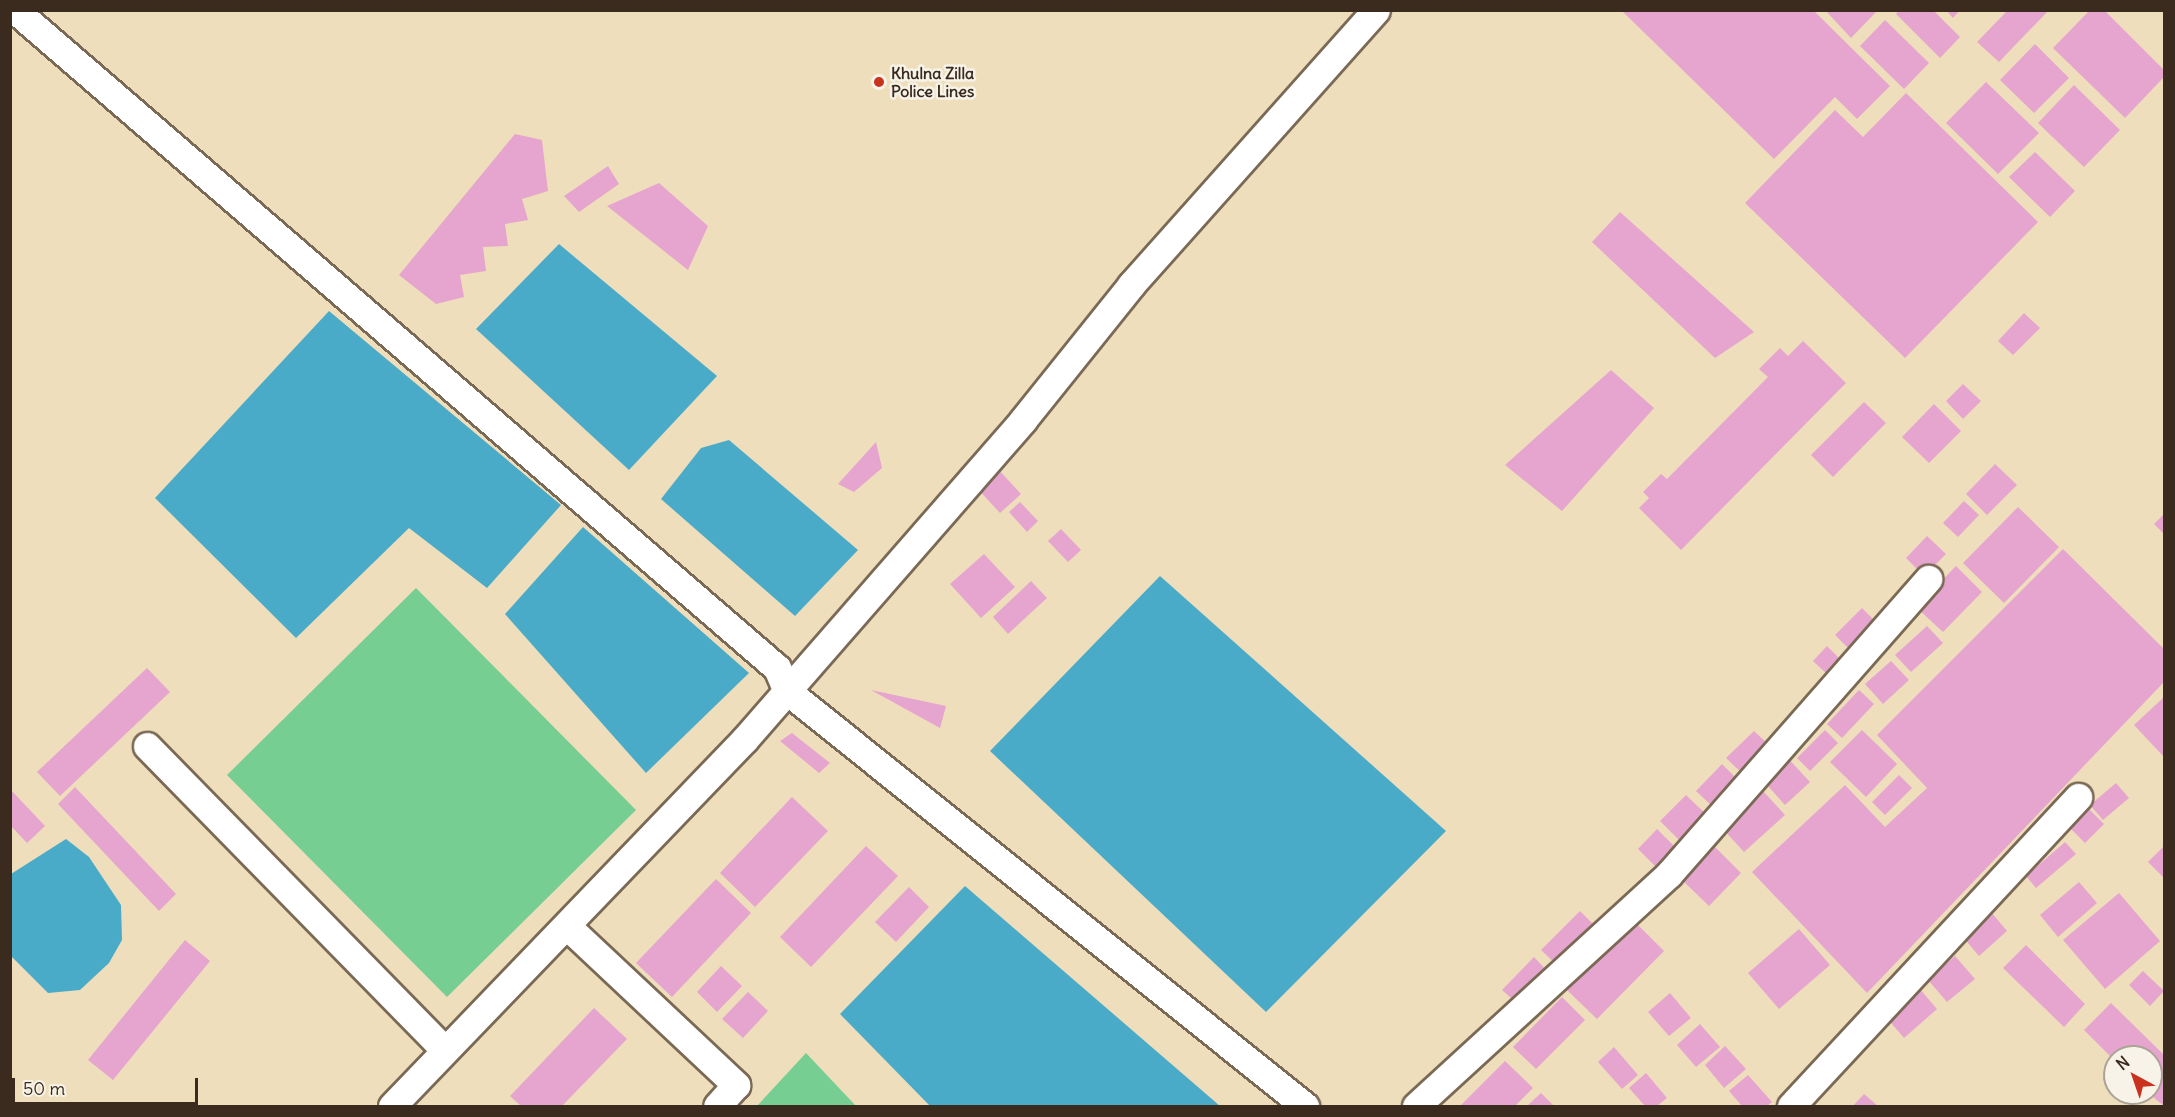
<!DOCTYPE html>
<html>
<head>
<meta charset="utf-8">
<style>
  body { margin:0 }
  #map { position:relative; width:2175px; height:1117px; overflow:hidden; background:#efdebc; font-family:Delius,sans-serif }
  div>[style] { position:absolute }
  [style*='--x'] { left:calc(var(--x)*1px); top:calc(var(--y)*1px); width:calc(var(--w)*1px); rotate:calc(var(--a)*1deg) }
  .green>* { inset:0; background:#76ce93 }
  .water>* { inset:0; background:#4aabc9 }
  .building>* { inset:0; background:#e5a5cf }
  .roads { filter:drop-shadow(2px 0 #7a6955) drop-shadow(-2px 0 #7a6955) drop-shadow(0 2px #7a6955) drop-shadow(0 -2px #7a6955) }
  .minor>* { height:27px; margin:-13.5px; padding:0 13.5px; transform-origin:13.5px; border-radius:13.5px; background:#fff }
  .dots>* { width:16px; height:16px; translate:-50% -50%; box-sizing:border-box; border:3px solid #f7f3e8; border-radius:50% }
  span { translate:-50% -50%; white-space:nowrap; text-align:center; line-height:1.15; -webkit-text-stroke:5px #f7f3e8; paint-order:stroke }
  .poi-label { font-size:16px; color:#3b2a1e; font-weight:700 }
  .left { translate:0 -50%; text-align:left }
  .frame { position:absolute; inset:0; border:12px solid #3b2a1e; pointer-events:none }
  .north { position:absolute; left:2103px; top:1045px; width:60px; height:60px; box-sizing:border-box; background:#f7f3e8; border:2px solid #aca397; border-radius:50%; rotate:320deg; font-size:16px; font-weight:700; line-height:24px; text-align:center; color:#3b2a1e }
  .north::after { content:''; display:block; margin:auto; width:21px; height:27px; background:#c8321e; clip-path:polygon(50% 0,100% 100%,50% 72%,0 100%) }
  .scale { position:absolute; left:12px; top:1078px; width:186px; height:27px; box-sizing:border-box; border:3px solid #3b2a1e; border-top:0; padding-left:8px; font-size:18px; line-height:21px; white-space:nowrap; color:#3b2a1e; -webkit-text-stroke:4px #f7f3e8; paint-order:stroke }
</style>
</head>
<body>
<div id="map">
  <div class="green">
    <div style="clip-path:polygon(416px 588px,636px 810px,447px 997px,227px 775px)"></div>
    <div style="clip-path:polygon(806px 1053px,856px 1106px,757px 1106px)"></div>
  </div>
  <div class="water">
    <div style="clip-path:polygon(559px 244px,717px 376px,629px 470px,476px 329px)"></div>
    <div style="clip-path:polygon(329px 311px,561px 505px,487px 588px,409px 528px,296px 638px,155px 498px)"></div>
    <div style="clip-path:polygon(729px 440px,858px 550px,795px 616px,661px 499px,701px 448px)"></div>
    <div style="clip-path:polygon(583px 527px,749px 673px,646px 773px,505px 614px)"></div>
    <div style="clip-path:polygon(1160px 576px,1446px 831px,1266px 1012px,990px 751px)"></div>
    <div style="clip-path:polygon(66px 839px,89px 857px,121px 905px,122px 940px,109px 963px,80px 990px,48px 993px,11px 956px,11px 874px)"></div>
    <div style="clip-path:polygon(965px 886px,1220px 1106px,930px 1106px,840px 1014px)"></div>
  </div>
  <div class="building">
    <div style="clip-path:polygon(1621px 10px,1813px 10px,1890px 86px,1857px 119px,1835px 97px,1774px 159px)"></div>
    <div style="clip-path:polygon(1825px 10px,1878px 10px,1851px 38px)"></div>
    <div style="clip-path:polygon(1899px 10px,1933px 10px,1960px 37px,1940px 58px,1896px 14px)"></div>
    <div style="clip-path:polygon(1946px 10px,1960px 10px,1953px 18px)"></div>
    <div style="clip-path:polygon(2008px 10px,2049px 10px,1999px 62px,1977px 42px)"></div>
    <div style="clip-path:polygon(2090px 10px,2104px 10px,2164px 70px,2164px 77px,2125px 118px,2053px 48px)"></div>
    <div style="clip-path:polygon(1885px 20px,1929px 63px,1904px 89px,1860px 46px)"></div>
    <div style="clip-path:polygon(2035px 44px,2069px 78px,2034px 113px,2000px 80px)"></div>
    <div style="clip-path:polygon(1986px 82px,2039px 133px,1998px 174px,1946px 123px)"></div>
    <div style="clip-path:polygon(2074px 85px,2120px 130px,2084px 167px,2038px 123px)"></div>
    <div style="clip-path:polygon(1906px 93px,2038px 222px,1905px 358px,1745px 203px,1835px 110px,1863px 137px)"></div>
    <div style="clip-path:polygon(515px 134px,542px 140px,548px 191px,522px 199px,528px 220px,505px 224px,508px 246px,483px 247px,486px 271px,460px 275px,464px 297px,436px 304px,399px 275px)"></div>
    <div style="clip-path:polygon(2035px 152px,2075px 191px,2050px 217px,2009px 177px)"></div>
    <div style="clip-path:polygon(608px 166px,619px 184px,579px 212px,564px 196px)"></div>
    <div style="clip-path:polygon(659px 183px,708px 226px,688px 270px,607px 206px)"></div>
    <div style="clip-path:polygon(1620px 212px,1754px 332px,1715px 358px,1592px 242px)"></div>
    <div style="clip-path:polygon(2024px 313px,2040px 328px,2013px 355px,1998px 341px)"></div>
    <div style="clip-path:polygon(1803px 341px,1846px 383px,1681px 550px,1639px 508px,1649px 498px,1643px 492px,1661px 474px,1667px 479px,1768px 377px,1759px 369px,1780px 348px,1788px 356px)"></div>
    <div style="clip-path:polygon(1611px 370px,1654px 408px,1562px 511px,1505px 465px)"></div>
    <div style="clip-path:polygon(1963px 384px,1981px 401px,1963px 419px,1946px 401px)"></div>
    <div style="clip-path:polygon(1864px 402px,1886px 423px,1833px 477px,1811px 455px)"></div>
    <div style="clip-path:polygon(1934px 404px,1961px 431px,1929px 463px,1902px 437px)"></div>
    <div style="clip-path:polygon(876px 442px,882px 468px,854px 492px,838px 484px)"></div>
    <div style="clip-path:polygon(1995px 464px,2017px 485px,1987px 515px,1966px 494px)"></div>
    <div style="clip-path:polygon(997px 468px,1021px 494px,1000px 513px,976px 487px)"></div>
    <div style="clip-path:polygon(1964px 501px,1979px 515px,1958px 537px,1943px 523px)"></div>
    <div style="clip-path:polygon(1020px 502px,1038px 521px,1027px 532px,1009px 512px)"></div>
    <div style="clip-path:polygon(2018px 507px,2059px 547px,2004px 603px,1963px 563px)"></div>
    <div style="clip-path:polygon(2164px 514px,2164px 534px,2154px 524px)"></div>
    <div style="clip-path:polygon(1061px 529px,1081px 550px,1068px 562px,1048px 541px)"></div>
    <div style="clip-path:polygon(1927px 536px,1946px 554px,1924px 576px,1906px 558px)"></div>
    <div style="clip-path:polygon(2063px 549px,2164px 649px,2164px 682px,1867px 993px,1752px 872px,1845px 785px,1885px 827px,1927px 788px,1877px 735px)"></div>
    <div style="clip-path:polygon(984px 554px,1015px 587px,981px 618px,950px 584px)"></div>
    <div style="clip-path:polygon(1956px 566px,1982px 592px,1943px 632px,1916px 607px)"></div>
    <div style="clip-path:polygon(1031px 581px,1047px 598px,1008px 634px,993px 617px)"></div>
    <div style="clip-path:polygon(1862px 608px,1877px 623px,1850px 650px,1835px 635px)"></div>
    <div style="clip-path:polygon(1927px 626px,1943px 643px,1911px 672px,1895px 655px)"></div>
    <div style="clip-path:polygon(1827px 646px,1843px 662px,1829px 676px,1813px 661px)"></div>
    <div style="clip-path:polygon(1891px 661px,1909px 680px,1883px 704px,1865px 684px)"></div>
    <div style="clip-path:polygon(147px 668px,170px 692px,60px 796px,37px 772px)"></div>
    <div style="clip-path:polygon(871px 690px,946px 706px,940px 728px)"></div>
    <div style="clip-path:polygon(1859px 690px,1874px 704px,1842px 738px,1827px 724px)"></div>
    <div style="clip-path:polygon(2164px 697px,2164px 757px,2134px 725px)"></div>
    <div style="clip-path:polygon(1825px 730px,1838px 743px,1810px 771px,1797px 758px)"></div>
    <div style="clip-path:polygon(1862px 730px,1897px 764px,1866px 797px,1830px 762px)"></div>
    <div style="clip-path:polygon(1754px 731px,1772px 748px,1745px 776px,1726px 758px)"></div>
    <div style="clip-path:polygon(792px 733px,830px 763px,819px 773px,780px 741px)"></div>
    <div style="clip-path:polygon(1785px 755px,1810px 782px,1785px 805px,1760px 777px)"></div>
    <div style="clip-path:polygon(1722px 764px,1738px 780px,1712px 806px,1696px 791px)"></div>
    <div style="clip-path:polygon(1899px 775px,1912px 788px,1885px 815px,1872px 802px)"></div>
    <div style="clip-path:polygon(2116px 783px,2129px 798px,2103px 820px,2090px 805px)"></div>
    <div style="clip-path:polygon(75px 787px,176px 894px,159px 911px,58px 804px)"></div>
    <div style="clip-path:polygon(10px 789px,45px 826px,27px 843px,10px 825px)"></div>
    <div style="clip-path:polygon(1763px 791px,1785px 815px,1744px 852px,1722px 828px)"></div>
    <div style="clip-path:polygon(1686px 795px,1709px 817px,1683px 844px,1660px 821px)"></div>
    <div style="clip-path:polygon(792px 797px,828px 831px,755px 907px,720px 873px)"></div>
    <div style="clip-path:polygon(2087px 807px,2104px 824px,2085px 843px,2068px 826px)"></div>
    <div style="clip-path:polygon(1657px 829px,1675px 847px,1656px 867px,1638px 849px)"></div>
    <div style="clip-path:polygon(2065px 842px,2076px 854px,2036px 888px,2026px 876px)"></div>
    <div style="clip-path:polygon(1711px 843px,1741px 873px,1709px 906px,1679px 877px)"></div>
    <div style="clip-path:polygon(866px 846px,898px 876px,811px 967px,780px 937px)"></div>
    <div style="clip-path:polygon(2164px 846px,2164px 878px,2148px 862px)"></div>
    <div style="clip-path:polygon(716px 879px,751px 913px,672px 997px,636px 963px)"></div>
    <div style="clip-path:polygon(2079px 882px,2097px 903px,2058px 937px,2040px 915px)"></div>
    <div style="clip-path:polygon(909px 887px,929px 907px,896px 942px,875px 922px)"></div>
    <div style="clip-path:polygon(2119px 893px,2160px 941px,2105px 989px,2063px 940px)"></div>
    <div style="clip-path:polygon(1580px 911px,1598px 929px,1560px 968px,1541px 950px)"></div>
    <div style="clip-path:polygon(1991px 912px,2007px 931px,1979px 956px,1962px 936px)"></div>
    <div style="clip-path:polygon(1634px 921px,1664px 951px,1597px 1019px,1567px 990px)"></div>
    <div style="clip-path:polygon(1799px 929px,1830px 965px,1779px 1009px,1748px 973px)"></div>
    <div style="clip-path:polygon(185px 940px,210px 961px,113px 1080px,88px 1060px)"></div>
    <div style="clip-path:polygon(2026px 945px,2085px 1004px,2064px 1027px,2003px 968px)"></div>
    <div style="clip-path:polygon(1955px 956px,1975px 979px,1947px 1002px,1928px 980px)"></div>
    <div style="clip-path:polygon(1534px 957px,1551px 975px,1520px 1006px,1502px 990px)"></div>
    <div style="clip-path:polygon(721px 966px,742px 986px,717px 1012px,697px 992px)"></div>
    <div style="clip-path:polygon(2143px 971px,2164px 991px,2150px 1006px,2129px 985px)"></div>
    <div style="clip-path:polygon(1919px 988px,1937px 1009px,1904px 1038px,1886px 1017px)"></div>
    <div style="clip-path:polygon(748px 992px,768px 1011px,743px 1038px,722px 1019px)"></div>
    <div style="clip-path:polygon(1670px 993px,1691px 1018px,1669px 1036px,1648px 1012px)"></div>
    <div style="clip-path:polygon(1562px 997px,1585px 1020px,1536px 1069px,1513px 1047px)"></div>
    <div style="clip-path:polygon(2111px 1003px,2164px 1055px,2164px 1106px,2148px 1093px,2151px 1057px,2115px 1061px,2084px 1030px)"></div>
    <div style="clip-path:polygon(594px 1008px,627px 1039px,562px 1106px,521px 1106px,510px 1096px)"></div>
    <div style="clip-path:polygon(1700px 1024px,1720px 1047px,1696px 1067px,1677px 1045px)"></div>
    <div style="clip-path:polygon(1725px 1046px,1746px 1069px,1724px 1088px,1705px 1065px)"></div>
    <div style="clip-path:polygon(1614px 1047px,1638px 1075px,1622px 1089px,1598px 1062px)"></div>
    <div style="clip-path:polygon(1505px 1061px,1533px 1088px,1515px 1106px,1460px 1106px)"></div>
    <div style="clip-path:polygon(1646px 1073px,1667px 1098px,1657px 1106px,1645px 1106px,1629px 1088px)"></div>
    <div style="clip-path:polygon(1748px 1075px,1772px 1102px,1767px 1106px,1742px 1106px,1729px 1091px)"></div>
    <div style="clip-path:polygon(1541px 1093px,1554px 1106px,1527px 1106px)"></div>
    <div style="clip-path:polygon(1864px 1094px,1878px 1106px,1853px 1106px)"></div>
  </div>
  <div class="roads">
    <div class="minor">
      <div style="--x:15;--y:10;--w:1007;--a:40.81"></div>
      <div style="--x:777;--y:668;--w:25;--a:67"></div>
      <div style="--x:787;--y:691;--w:664;--a:38.7"></div>
      <div style="--x:147;--y:746;--w:423;--a:45.6"></div>
      <div style="--x:568;--y:927;--w:231;--a:43.2"></div>
      <div style="--x:736;--y:1085;--w:28;--a:132"></div>
      <div style="--x:392;--y:1106;--w:509;--a:-46.11"></div>
      <div style="--x:745;--y:739;--w:423;--a:-48.9"></div>
      <div style="--x:1023;--y:420;--w:173;--a:-51.3"></div>
      <div style="--x:1131;--y:285;--w:368;--a:-48.3"></div>
      <div style="--x:1416;--y:1106;--w:343;--a:-42.5"></div>
      <div style="--x:1669;--y:874;--w:393;--a:-48.7"></div>
      <div style="--x:1791;--y:1106;--w:422;--a:-47.1"></div>
    </div>
  </div>
  <div class="dots">
    <div style="left:879px;top:82px;background:#c8321e"></div>
  </div>
  <div class="poi-label">
    <span class="left" style="left:891px;top:82px">Khulna Zilla<br>Police Lines</span>
  </div>
  <div class="frame"></div>
  <div class="north">N</div>
  <div class="scale">50 m</div>
</div>
</body>
</html>
